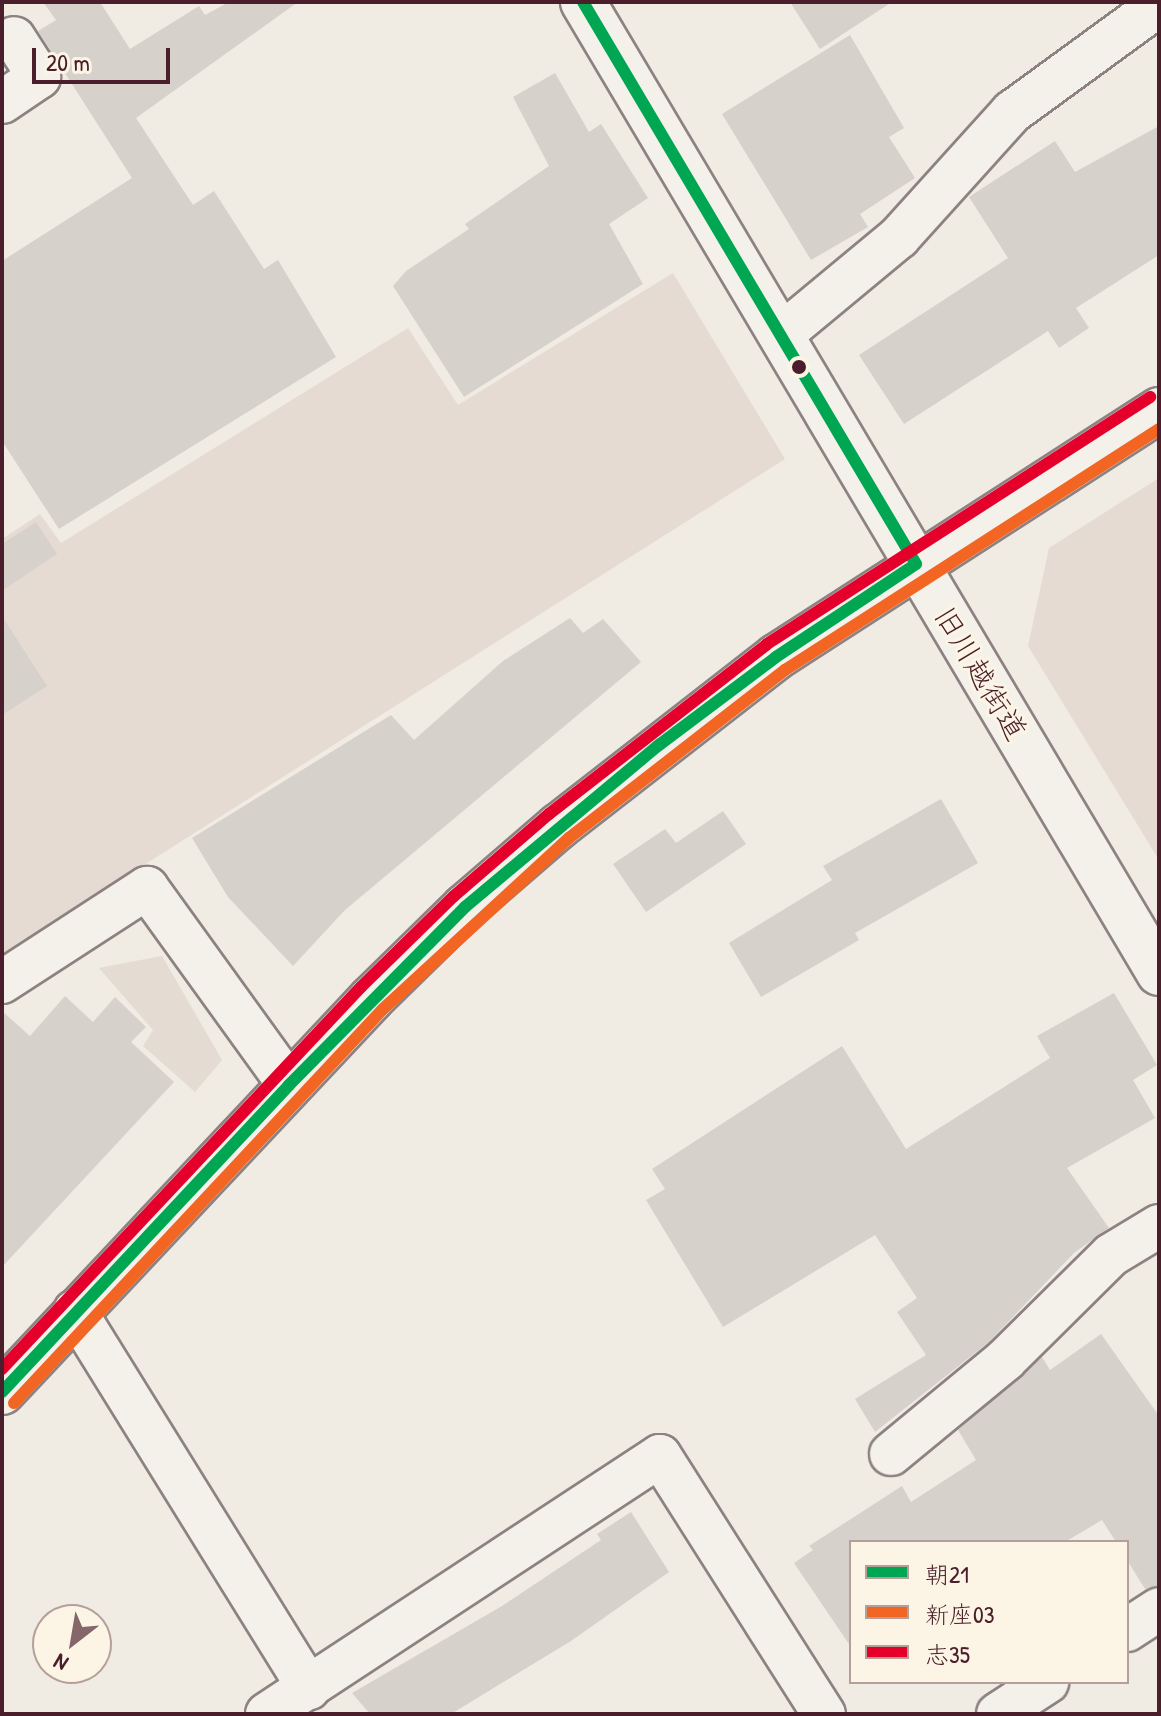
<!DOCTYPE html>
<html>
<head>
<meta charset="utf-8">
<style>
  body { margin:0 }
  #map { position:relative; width:1161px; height:1716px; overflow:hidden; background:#f0ebe3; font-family:"Patrick Hand","Klee One",sans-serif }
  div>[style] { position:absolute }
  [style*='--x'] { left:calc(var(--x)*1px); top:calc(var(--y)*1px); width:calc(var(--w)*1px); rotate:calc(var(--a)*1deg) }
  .built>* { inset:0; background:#e6dbd2 }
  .green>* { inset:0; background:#e4dbd2 }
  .building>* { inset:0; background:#d7d1cc }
  .roads { filter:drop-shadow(2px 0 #8d8281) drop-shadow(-2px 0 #8d8281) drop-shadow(0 2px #8d8281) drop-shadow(0 -2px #8d8281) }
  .minor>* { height:42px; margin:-21px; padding:0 21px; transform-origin:21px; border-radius:21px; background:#f4f1eb }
  .tertiary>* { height:44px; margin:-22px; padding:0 22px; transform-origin:22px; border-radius:22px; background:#f4f1eb }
  .secondary>* { height:44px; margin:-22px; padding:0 22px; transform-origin:22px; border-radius:22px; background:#f4f1eb }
  .bus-1>* { height:12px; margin:-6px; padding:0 6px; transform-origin:6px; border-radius:6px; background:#00a651 }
  .bus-2>* { height:12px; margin:-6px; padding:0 6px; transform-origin:6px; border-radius:6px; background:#f26522 }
  .bus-3>* { height:12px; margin:-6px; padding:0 6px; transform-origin:6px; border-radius:6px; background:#e4002b }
  .dots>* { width:22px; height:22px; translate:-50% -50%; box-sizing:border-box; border:4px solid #fcf5e5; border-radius:50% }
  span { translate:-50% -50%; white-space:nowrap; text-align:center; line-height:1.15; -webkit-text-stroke:6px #fcf5e5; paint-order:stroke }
  .street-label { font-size:30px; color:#4a1f2b }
  .frame { position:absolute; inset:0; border:4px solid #4a1f2b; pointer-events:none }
  .legend { position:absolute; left:849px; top:1540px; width:280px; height:144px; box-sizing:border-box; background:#fcf5e5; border:2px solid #b59f9b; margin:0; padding:10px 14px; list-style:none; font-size:24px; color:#4a1f2b }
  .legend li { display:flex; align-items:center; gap:16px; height:40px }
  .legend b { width:40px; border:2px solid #b59f9b }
  .north { position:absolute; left:32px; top:1604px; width:80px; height:80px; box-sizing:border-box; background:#fcf5e5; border:2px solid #b59f9b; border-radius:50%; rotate:211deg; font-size:22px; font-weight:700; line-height:32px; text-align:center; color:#4a1f2b }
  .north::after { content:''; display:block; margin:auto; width:28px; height:36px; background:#84666b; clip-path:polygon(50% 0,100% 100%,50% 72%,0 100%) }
  .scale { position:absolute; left:32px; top:48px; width:138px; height:36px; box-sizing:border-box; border:4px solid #4a1f2b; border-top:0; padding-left:10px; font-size:24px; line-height:28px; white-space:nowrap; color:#4a1f2b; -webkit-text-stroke:6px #fcf5e5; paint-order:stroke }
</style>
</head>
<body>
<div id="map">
  <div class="built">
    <div style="clip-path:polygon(673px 273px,785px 459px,2px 955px,2px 539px,40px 514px,61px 543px,408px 328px,458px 405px)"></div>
    <div style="clip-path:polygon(1159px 478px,1159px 860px,1028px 646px,1049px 548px)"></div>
  </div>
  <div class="green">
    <div style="clip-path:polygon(162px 956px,222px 1060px,195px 1092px,143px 1046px,153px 1030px,99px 968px)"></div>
  </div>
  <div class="building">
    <div style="clip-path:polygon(43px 2px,100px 2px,130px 49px,199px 6px,205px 15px,229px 2px,298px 2px,136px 118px,193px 205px,214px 191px,264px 269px,278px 260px,336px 357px,59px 529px,2px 441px,2px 261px,132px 178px,38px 31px,56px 20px)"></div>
    <div style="clip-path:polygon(790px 2px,892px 2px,820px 49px)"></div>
    <div style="clip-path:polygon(850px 35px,904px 128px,889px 137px,915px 178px,860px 214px,868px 227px,811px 260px,722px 114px)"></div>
    <div style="clip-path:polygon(555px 73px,589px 132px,601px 124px,648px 198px,609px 224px,643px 284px,464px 397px,393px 286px,406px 271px,469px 229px,465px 224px,549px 166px,513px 97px)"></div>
    <div style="clip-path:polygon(1159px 126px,1159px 255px,1076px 308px,1089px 328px,1059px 348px,1048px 331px,904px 424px,859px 355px,1008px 258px,969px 197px,1055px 141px,1075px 172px)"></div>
    <div style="clip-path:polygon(36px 522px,57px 554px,2px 591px,2px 544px)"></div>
    <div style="clip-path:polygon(2px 616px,47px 686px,2px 715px)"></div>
    <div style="clip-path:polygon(570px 618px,583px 633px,603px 619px,641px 662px,345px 910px,293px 966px,228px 897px,192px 838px,391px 715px,414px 740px,503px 661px)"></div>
    <div style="clip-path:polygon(941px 799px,978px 863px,855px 933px,859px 940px,761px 997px,729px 943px,832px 880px,823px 866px)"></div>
    <div style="clip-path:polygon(723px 811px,746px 844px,646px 912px,613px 864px,665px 829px,676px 843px)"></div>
    <div style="clip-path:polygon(1114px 993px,1157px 1065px,1133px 1080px,1155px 1118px,1067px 1168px,1109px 1228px,1074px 1253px,989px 1342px,875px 1432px,855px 1399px,926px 1355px,897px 1312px,917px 1298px,875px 1235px,723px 1327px,646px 1200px,665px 1189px,652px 1169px,842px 1046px,906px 1149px,1050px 1058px,1037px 1036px)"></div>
    <div style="clip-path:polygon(65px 996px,93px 1022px,115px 997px,146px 1027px,131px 1042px,174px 1082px,2px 1267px,2px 1011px,30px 1036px)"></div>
    <div style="clip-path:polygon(1101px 1334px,1159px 1416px,1159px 1585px,1145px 1589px,1127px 1560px,1127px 1542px,1116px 1542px,1102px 1520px,1065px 1542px,851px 1542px,851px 1647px,794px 1563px,813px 1550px,809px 1546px,902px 1486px,911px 1502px,976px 1460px,958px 1430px,1042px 1357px,1050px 1370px)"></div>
    <div style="clip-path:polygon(631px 1512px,669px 1572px,571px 1641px,451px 1714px,370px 1714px,352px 1693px,502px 1606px,601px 1540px,597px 1534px)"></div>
  </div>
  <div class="roads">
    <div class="minor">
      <div style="--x:2;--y:102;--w:45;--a:-34"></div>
      <div style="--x:39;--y:77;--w:46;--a:-122.7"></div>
      <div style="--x:781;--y:335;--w:153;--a:-39.7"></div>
      <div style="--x:899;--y:237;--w:169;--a:-47.9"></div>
      <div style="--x:1012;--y:112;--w:182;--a:-36.1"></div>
      <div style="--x:2;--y:982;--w:173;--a:-33"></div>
      <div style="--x:147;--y:888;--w:243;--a:54.2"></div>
      <div style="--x:75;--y:1311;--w:444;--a:58.2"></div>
      <div style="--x:891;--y:1454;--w:148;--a:-39.5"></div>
      <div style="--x:1005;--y:1360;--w:149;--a:-44.7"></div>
      <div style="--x:1111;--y:1255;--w:56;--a:-31.1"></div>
      <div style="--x:1127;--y:1630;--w:38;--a:-33"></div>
      <div style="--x:267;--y:1714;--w:470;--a:-33.3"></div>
      <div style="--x:660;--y:1456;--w:306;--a:57.6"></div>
      <div style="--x:998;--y:1714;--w:59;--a:-33.1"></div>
    </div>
    <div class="tertiary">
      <div style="--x:2;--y:1392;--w:540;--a:-46.8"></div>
      <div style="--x:372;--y:998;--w:130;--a:-44.4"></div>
      <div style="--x:465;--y:907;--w:124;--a:-40.8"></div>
      <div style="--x:559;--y:826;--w:275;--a:-37.9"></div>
      <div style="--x:776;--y:657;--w:456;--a:-32.8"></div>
    </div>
    <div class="secondary">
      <div style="--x:583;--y:2;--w:1129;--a:59.32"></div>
    </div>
  </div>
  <div class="bus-1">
    <div style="--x:583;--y:2;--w:653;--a:59.35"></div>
    <div style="--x:2;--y:1392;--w:420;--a:-46.9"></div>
    <div style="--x:289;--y:1085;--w:250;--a:-45.3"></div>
    <div style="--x:465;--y:907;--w:253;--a:-39.9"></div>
    <div style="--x:659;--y:745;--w:146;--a:-36.9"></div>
    <div style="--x:776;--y:657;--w:168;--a:-33.6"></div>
  </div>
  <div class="bus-2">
    <div style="--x:14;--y:1403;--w:540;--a:-46.88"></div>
    <div style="--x:383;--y:1009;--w:253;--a:-42.6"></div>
    <div style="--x:569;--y:838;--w:274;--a:-37.9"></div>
    <div style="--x:785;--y:670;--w:445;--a:-32.8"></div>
  </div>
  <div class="bus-3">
    <div style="--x:2;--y:1369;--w:524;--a:-46.78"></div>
    <div style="--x:361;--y:987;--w:130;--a:-44.4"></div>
    <div style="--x:454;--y:896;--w:125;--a:-40.8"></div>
    <div style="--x:549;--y:814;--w:276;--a:-37.9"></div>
    <div style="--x:767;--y:644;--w:456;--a:-32.8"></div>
  </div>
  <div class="dots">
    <div style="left:799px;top:367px;background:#4a1f2b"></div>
  </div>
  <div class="street-label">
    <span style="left:981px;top:673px;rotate:59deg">旧川越街道</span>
  </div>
  <div class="frame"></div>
  <ul class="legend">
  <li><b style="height:10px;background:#00a651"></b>朝21</li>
  <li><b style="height:10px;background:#f26522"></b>新座03</li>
  <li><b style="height:10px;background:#e4002b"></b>志35</li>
  </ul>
  <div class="north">N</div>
  <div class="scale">20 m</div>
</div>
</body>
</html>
